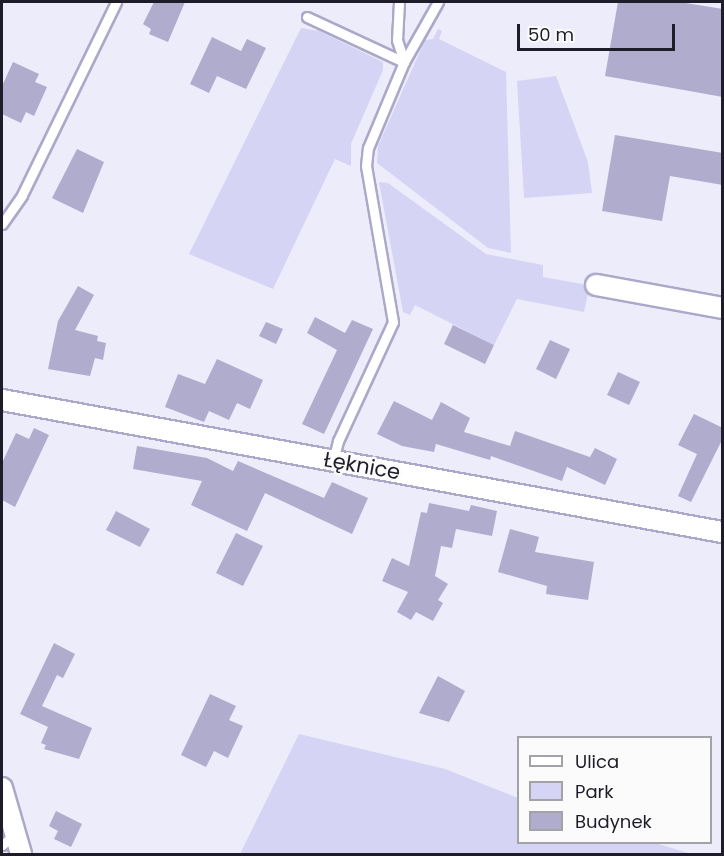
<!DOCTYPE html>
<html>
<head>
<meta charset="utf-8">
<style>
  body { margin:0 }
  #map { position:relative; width:724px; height:856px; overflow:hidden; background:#edecfa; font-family:Poppins,sans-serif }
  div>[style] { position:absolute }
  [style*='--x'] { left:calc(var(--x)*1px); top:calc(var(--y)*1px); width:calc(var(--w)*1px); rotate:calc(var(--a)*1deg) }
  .green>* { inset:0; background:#d6d4f4 }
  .building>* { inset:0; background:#afaccd }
  .roads { filter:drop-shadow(2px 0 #aba8c9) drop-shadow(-2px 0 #aba8c9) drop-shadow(0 2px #aba8c9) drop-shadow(0 -2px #aba8c9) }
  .lane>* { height:9px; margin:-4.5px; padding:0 4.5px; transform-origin:4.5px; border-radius:4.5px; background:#fff }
  .street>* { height:20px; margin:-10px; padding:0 10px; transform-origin:10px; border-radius:10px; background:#fff }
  span { translate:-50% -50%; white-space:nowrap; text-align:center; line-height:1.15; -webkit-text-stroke:5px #fbfbfb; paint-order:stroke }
  .street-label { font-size:21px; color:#1e1c29 }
  .frame { position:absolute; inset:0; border:3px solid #1e1c29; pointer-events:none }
  .legend { position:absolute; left:517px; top:736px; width:195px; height:108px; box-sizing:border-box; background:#fbfbfb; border:2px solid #a3a2a7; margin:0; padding:8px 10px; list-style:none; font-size:18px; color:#1e1c29 }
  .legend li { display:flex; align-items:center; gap:12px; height:30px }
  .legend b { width:30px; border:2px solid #a3a2a7 }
  .scale { position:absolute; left:517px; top:24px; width:158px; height:27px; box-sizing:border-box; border:3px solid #1e1c29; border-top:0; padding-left:8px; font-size:18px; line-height:21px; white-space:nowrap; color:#1e1c29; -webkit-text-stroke:4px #fbfbfb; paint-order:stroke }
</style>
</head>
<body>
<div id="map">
  <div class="green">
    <div style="clip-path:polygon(301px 28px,319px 31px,383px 62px,383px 70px,351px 144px,351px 166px,335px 159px,273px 289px,189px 254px)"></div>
    <div style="clip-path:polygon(438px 29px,442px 31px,439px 39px,506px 72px,511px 253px,488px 248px,377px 163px,378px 146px,425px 40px,433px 39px)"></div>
    <div style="clip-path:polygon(556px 76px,588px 162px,592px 193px,524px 198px,517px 81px)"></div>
    <div style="clip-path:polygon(379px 182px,388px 183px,486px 254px,543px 265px,543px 277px,582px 284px,589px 289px,584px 312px,517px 299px,494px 345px,415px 305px,410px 315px,403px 312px)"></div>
    <div style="clip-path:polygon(299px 734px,445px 769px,518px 798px,518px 842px,655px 843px,692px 854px,240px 854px)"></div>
  </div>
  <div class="building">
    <div style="clip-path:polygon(154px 2px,185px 2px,168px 42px,149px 34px,151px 29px,143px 24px)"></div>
    <div style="clip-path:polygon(618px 2px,679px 2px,723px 9px,723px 97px,605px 76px)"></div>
    <div style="clip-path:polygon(212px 37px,241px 51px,247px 39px,266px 48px,246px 89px,217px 76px,209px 93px,190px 84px)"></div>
    <div style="clip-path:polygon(13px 62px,39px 74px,35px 82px,47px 87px,34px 116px,26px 112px,21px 123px,2px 114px,2px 86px)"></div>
    <div style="clip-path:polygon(615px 135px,723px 153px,723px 185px,670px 176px,662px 221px,602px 211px)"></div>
    <div style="clip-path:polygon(77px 149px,104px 162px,83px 213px,52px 198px)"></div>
    <div style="clip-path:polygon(78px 286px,94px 295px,75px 330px,98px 336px,97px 341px,106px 343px,103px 360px,95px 358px,90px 376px,48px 369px,58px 321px)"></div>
    <div style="clip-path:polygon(315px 317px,345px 333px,352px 320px,373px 329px,324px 434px,302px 424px,337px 350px,307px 333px)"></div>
    <div style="clip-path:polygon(266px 322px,283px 329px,276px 344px,259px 336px)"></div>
    <div style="clip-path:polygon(453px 325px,494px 345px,485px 364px,444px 344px)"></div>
    <div style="clip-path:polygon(550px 340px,570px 349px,556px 379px,536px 369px)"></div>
    <div style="clip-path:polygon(217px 359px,263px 380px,250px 409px,237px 403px,229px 420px,209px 411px,204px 422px,165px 407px,178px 374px,205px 384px)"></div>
    <div style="clip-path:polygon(618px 372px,640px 382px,629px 405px,607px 395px)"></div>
    <div style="clip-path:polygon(394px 401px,432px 420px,441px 402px,470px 418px,464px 432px,510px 446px,515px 431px,590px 457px,595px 448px,617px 459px,605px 485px,567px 467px,562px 481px,491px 456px,490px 460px,436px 444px,434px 452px,402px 446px,377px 434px)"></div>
    <div style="clip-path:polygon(694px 414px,723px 428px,723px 438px,691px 502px,678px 496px,697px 454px,678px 445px)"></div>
    <div style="clip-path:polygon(34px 428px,49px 435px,15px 507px,2px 500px,2px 463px,16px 433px,29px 439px)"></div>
    <div style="clip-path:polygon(137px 446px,207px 458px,233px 471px,238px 461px,324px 498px,332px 482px,368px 498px,352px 534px,265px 493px,247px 531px,191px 505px,202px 481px,133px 469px)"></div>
    <div style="clip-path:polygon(429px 503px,469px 511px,471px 505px,497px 511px,492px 536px,456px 529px,452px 548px,441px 546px,435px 576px,448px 584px,438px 600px,443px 603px,433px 621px,416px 612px,411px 620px,397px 612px,408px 592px,382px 581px,392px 558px,409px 566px,421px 512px,427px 513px)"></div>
    <div style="clip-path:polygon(116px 511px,150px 529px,140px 547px,106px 530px)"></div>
    <div style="clip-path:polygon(510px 529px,539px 537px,535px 552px,594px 562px,588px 600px,546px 594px,547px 586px,498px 572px)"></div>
    <div style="clip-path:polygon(236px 533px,263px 546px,243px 586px,216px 573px)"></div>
    <div style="clip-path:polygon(54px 643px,75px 654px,63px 678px,57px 675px,42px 706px,92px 728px,79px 759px,44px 749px,46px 745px,41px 743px,48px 727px,20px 714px)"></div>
    <div style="clip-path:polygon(438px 676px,465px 691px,449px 722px,419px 713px)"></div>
    <div style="clip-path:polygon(210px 694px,236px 706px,229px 720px,243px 726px,228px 758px,214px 751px,206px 767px,181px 755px)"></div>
    <div style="clip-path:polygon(56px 811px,82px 824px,71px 847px,54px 839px,58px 831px,49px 826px)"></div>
  </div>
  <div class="roads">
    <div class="lane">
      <div style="--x:399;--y:2;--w:38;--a:93"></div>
      <div style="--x:397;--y:40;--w:23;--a:72"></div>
      <div style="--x:307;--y:17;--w:107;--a:24.9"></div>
      <div style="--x:2;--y:224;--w:35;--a:-55"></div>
      <div style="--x:22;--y:195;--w:215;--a:-64"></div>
      <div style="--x:333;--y:461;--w:21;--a:-76"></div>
      <div style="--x:338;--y:441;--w:131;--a:-65.2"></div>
      <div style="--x:393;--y:322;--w:158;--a:-99.8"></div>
      <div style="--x:366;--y:166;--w:18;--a:-84"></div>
      <div style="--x:368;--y:148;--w:93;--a:-67.3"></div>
      <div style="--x:404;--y:62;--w:69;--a:-60.5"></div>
      <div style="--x:2;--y:845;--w:17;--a:-40"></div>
    </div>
    <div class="street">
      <div style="--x:596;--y:285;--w:128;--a:10.3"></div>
      <div style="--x:2;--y:400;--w:732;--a:10.39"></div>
      <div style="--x:2;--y:788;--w:69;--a:73.9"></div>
    </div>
  </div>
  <div class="street-label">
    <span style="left:362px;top:466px;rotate:10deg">Łęknice</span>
  </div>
  <div class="frame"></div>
  <ul class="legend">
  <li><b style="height:8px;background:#fff"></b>Ulica</li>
  <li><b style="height:16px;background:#d6d4f4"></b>Park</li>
  <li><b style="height:16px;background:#afaccd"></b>Budynek</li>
  </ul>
  <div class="scale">50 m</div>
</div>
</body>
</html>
